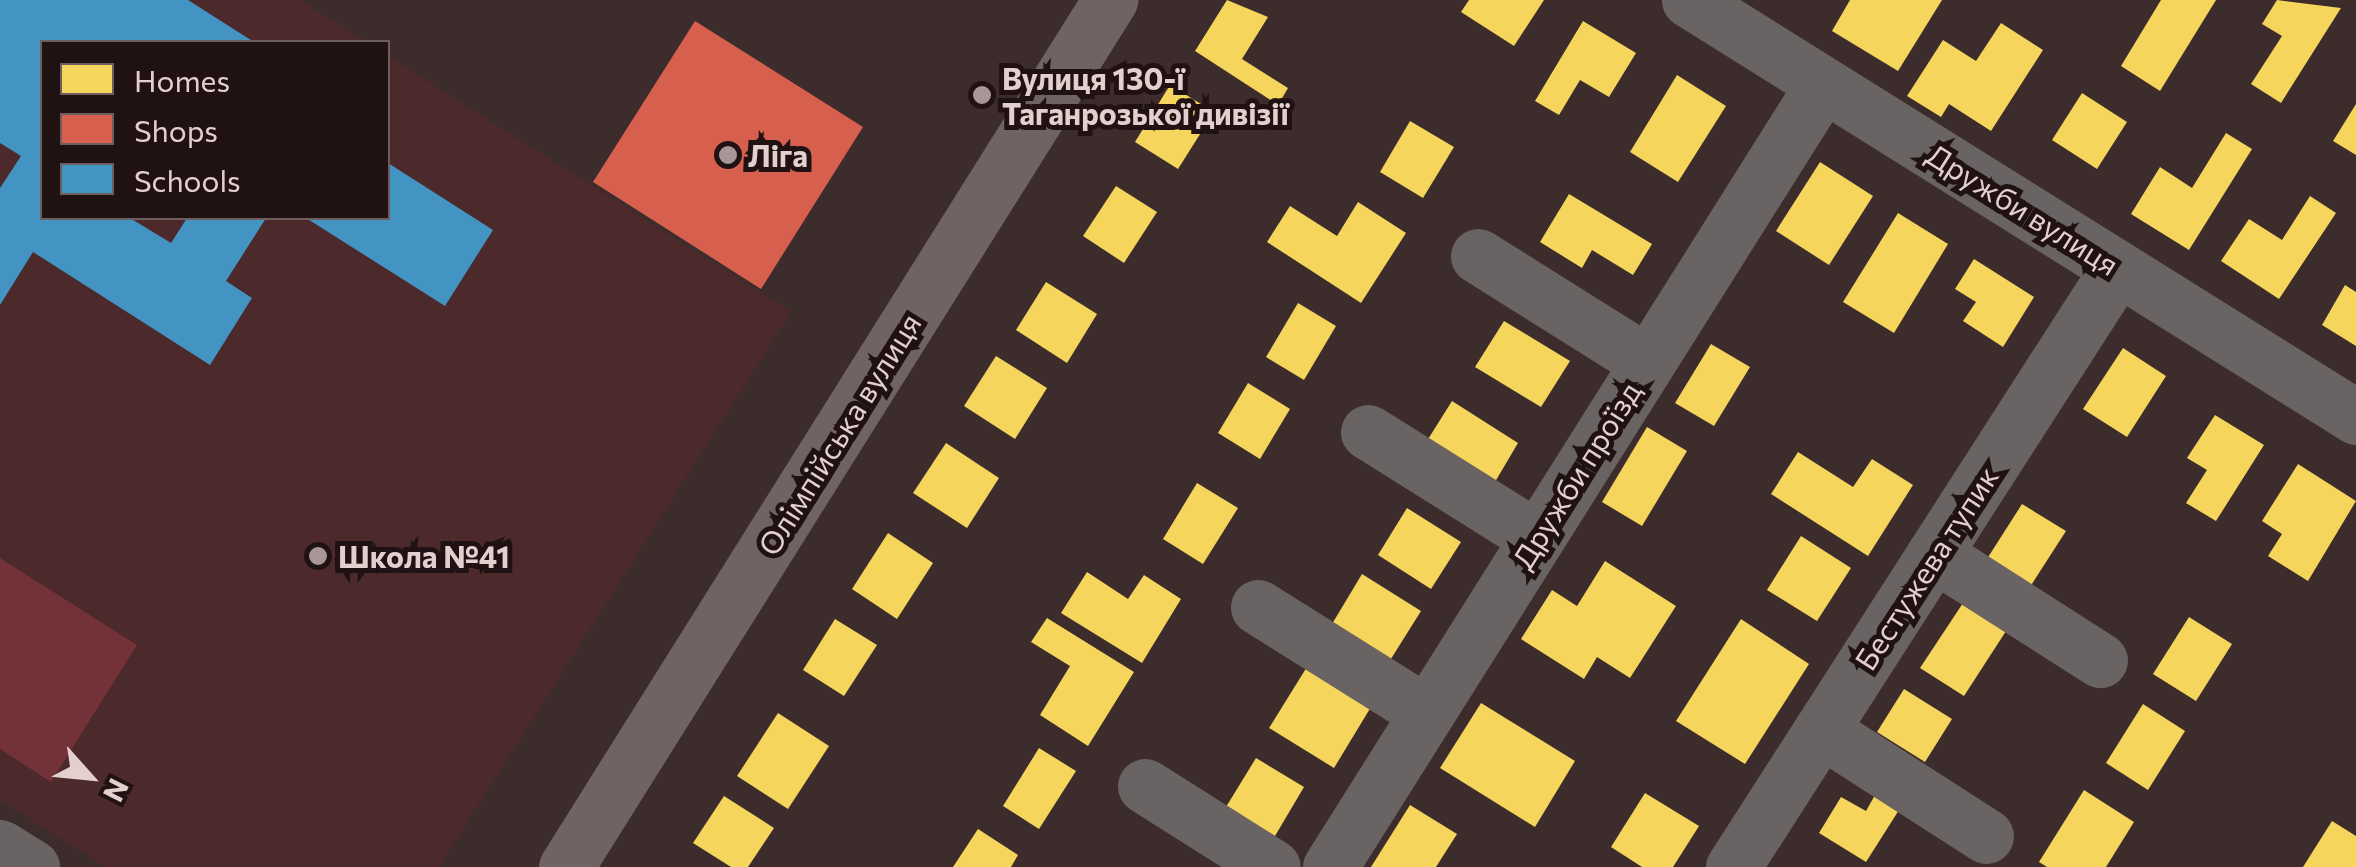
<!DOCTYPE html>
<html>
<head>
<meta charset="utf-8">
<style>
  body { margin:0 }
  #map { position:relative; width:2356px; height:867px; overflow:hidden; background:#3c2c2c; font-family:Commissioner,sans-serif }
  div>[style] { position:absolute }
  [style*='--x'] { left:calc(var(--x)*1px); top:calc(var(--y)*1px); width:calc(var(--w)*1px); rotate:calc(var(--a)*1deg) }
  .built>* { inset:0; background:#4c292b }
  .green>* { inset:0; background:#723238 }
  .homes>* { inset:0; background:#f6d55c }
  .shops>* { inset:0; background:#d6604d }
  .schools>* { inset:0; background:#4393c3 }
  .minor>* { height:55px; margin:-27.5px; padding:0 27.5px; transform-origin:27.5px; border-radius:27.5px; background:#6a6363 }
  .major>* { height:55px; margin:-27.5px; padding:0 27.5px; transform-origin:27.5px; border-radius:27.5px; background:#6f6363 }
  .dots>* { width:28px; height:28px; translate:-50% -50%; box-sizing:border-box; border:5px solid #201213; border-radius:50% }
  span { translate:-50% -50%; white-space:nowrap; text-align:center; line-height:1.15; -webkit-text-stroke:10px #201213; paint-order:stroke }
  .poi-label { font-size:30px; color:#e4cfcf; font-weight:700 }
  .left { translate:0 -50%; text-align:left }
  .street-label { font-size:30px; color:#e4cfcf }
  .legend { position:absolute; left:40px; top:40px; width:350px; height:180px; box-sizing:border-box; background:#201213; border:2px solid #6e5e5e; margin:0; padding:12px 18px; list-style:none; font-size:30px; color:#e4cfcf }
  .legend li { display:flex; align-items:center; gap:20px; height:50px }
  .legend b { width:50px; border:2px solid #6e5e5e }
  .north { position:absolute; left:40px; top:727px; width:100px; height:100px; -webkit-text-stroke:8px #201213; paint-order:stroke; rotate:117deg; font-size:28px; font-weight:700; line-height:40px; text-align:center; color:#e4cfcf }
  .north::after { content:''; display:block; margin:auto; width:35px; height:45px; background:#e4cfcf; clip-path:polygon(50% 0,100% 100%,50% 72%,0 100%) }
</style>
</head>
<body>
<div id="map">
  <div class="built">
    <div style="clip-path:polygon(0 0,300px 0,367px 42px,42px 42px,42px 218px,388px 218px,388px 56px,791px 312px,439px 867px,106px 867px,0 800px)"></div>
  </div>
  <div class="green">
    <div style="clip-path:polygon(0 558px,137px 645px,51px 782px,0 749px)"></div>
  </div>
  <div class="homes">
    <div style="clip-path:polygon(1227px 0,1268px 17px,1242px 59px,1288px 88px,1278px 105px,1195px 51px)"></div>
    <div style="clip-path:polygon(1469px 0,1544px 0,1514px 46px,1461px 12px)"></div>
    <div style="clip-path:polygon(1850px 0,1942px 0,1898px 71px,1832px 31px)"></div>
    <div style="clip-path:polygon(2161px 0,2216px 0,2160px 91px,2121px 66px)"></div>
    <div style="clip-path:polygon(2277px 0,2341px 8px,2281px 103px,2251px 84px,2282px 36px,2262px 24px)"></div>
    <div style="clip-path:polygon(1583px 21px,1636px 53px,1609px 97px,1580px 80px,1559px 115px,1535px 101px)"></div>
    <div style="clip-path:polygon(2001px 23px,2043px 50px,1991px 131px,1949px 104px,1941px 117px,1907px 96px,1943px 40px,1976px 61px)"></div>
    <div style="clip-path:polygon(1677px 75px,1726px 106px,1678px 182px,1630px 152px)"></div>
    <div style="clip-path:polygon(1170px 85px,1214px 112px,1178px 169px,1135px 142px)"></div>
    <div style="clip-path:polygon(2082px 93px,2127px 122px,2097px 169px,2052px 140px)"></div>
    <div style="clip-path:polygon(2356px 104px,2356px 155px,2333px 141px)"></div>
    <div style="clip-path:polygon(1410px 121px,1454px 147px,1423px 198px,1380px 172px)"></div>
    <div style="clip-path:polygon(2226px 133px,2252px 149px,2189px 250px,2131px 214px,2160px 167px,2192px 188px)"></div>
    <div style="clip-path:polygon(1820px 162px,1873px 196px,1829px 265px,1776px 231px)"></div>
    <div style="clip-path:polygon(1116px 186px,1157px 212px,1124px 263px,1083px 236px)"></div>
    <div style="clip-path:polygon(1569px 194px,1652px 244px,1633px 275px,1592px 250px,1582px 268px,1540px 242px)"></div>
    <div style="clip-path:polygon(2310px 196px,2336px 213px,2279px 299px,2221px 261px,2249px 219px,2282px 240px)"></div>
    <div style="clip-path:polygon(1358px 202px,1406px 233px,1361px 303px,1267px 242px,1290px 206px,1337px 236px)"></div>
    <div style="clip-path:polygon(1898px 213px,1948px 244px,1894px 333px,1843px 302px)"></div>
    <div style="clip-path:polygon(1974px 259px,2034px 297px,2003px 347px,1963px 321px,1976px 302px,1955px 289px)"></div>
    <div style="clip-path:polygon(1046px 282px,1097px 314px,1067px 363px,1016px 330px)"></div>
    <div style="clip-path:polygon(2345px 285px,2356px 292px,2356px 346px,2322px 325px)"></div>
    <div style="clip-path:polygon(1298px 303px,1336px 326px,1304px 380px,1266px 357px)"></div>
    <div style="clip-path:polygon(1504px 321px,1570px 361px,1541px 407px,1475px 367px)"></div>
    <div style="clip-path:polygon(1711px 344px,1750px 367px,1714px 426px,1675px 403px)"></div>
    <div style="clip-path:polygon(2123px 348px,2166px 376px,2127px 437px,2083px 409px)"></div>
    <div style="clip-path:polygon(996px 356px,1047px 388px,1015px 439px,964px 406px)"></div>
    <div style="clip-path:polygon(1248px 383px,1290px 409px,1260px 459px,1218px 433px)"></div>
    <div style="clip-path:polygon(1452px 401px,1518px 443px,1492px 487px,1425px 444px)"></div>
    <div style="clip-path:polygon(2215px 415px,2264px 445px,2216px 521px,2186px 503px,2207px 470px,2187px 458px)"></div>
    <div style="clip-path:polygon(1647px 427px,1687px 451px,1642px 526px,1602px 502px)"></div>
    <div style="clip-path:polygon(946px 443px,999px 478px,967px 528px,913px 493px)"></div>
    <div style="clip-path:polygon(1798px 452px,1853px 487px,1872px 459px,1913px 485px,1868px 556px,1771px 494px)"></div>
    <div style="clip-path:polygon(2298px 464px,2356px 501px,2308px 581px,2268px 556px,2282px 534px,2262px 521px)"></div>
    <div style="clip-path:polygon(1197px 483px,1238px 508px,1203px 564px,1163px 539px)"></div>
    <div style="clip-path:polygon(2022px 504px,2066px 531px,2028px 590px,1985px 562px)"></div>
    <div style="clip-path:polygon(1407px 508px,1461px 542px,1431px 589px,1378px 555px)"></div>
    <div style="clip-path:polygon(888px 533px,933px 563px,897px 619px,852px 589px)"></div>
    <div style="clip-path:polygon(1801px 536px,1851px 568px,1817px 621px,1767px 590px)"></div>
    <div style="clip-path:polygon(1605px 561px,1676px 606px,1630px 678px,1597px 657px,1584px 679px,1521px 639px,1552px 590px,1577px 606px)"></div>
    <div style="clip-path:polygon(1087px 572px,1128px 599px,1144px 575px,1181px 599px,1142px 663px,1061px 613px)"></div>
    <div style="clip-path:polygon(1362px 574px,1421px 611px,1384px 670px,1326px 634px)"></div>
    <div style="clip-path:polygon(1965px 600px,2008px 628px,1964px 696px,1920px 668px)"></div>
    <div style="clip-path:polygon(2189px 617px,2232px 644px,2196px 701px,2153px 674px)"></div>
    <div style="clip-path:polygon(1047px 618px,1134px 672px,1088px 746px,1040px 715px,1070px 666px,1031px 642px)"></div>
    <div style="clip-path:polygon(835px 619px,877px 645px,844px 696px,803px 670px)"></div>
    <div style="clip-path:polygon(1741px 619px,1809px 664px,1745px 764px,1676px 721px)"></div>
    <div style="clip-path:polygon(1310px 662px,1374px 702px,1334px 768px,1269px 728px)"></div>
    <div style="clip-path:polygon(1904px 689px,1952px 719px,1925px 762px,1877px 732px)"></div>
    <div style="clip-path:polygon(1481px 703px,1575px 761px,1535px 827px,1440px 768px)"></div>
    <div style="clip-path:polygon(2143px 704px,2185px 731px,2148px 790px,2106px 763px)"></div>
    <div style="clip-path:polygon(778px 713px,829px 746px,788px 809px,737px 776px)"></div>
    <div style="clip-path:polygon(1039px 748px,1076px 771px,1039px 829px,1003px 806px)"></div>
    <div style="clip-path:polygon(1256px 758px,1304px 787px,1275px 836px,1226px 807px)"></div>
    <div style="clip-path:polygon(2084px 790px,2134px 822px,2106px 867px,2047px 867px,2039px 862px)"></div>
    <div style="clip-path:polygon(1645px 793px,1699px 826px,1673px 867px,1642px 867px,1611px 847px)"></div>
    <div style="clip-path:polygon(1875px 795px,1899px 810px,1866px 862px,1819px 833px,1841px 797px,1866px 811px)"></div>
    <div style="clip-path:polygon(724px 796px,774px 828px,748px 867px,731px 867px,693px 843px)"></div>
    <div style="clip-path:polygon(1410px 805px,1457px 834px,1436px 867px,1371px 867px)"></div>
    <div style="clip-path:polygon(2332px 821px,2356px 836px,2356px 867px,2303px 867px)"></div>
    <div style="clip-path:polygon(978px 829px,1018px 855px,1011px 867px,953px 867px)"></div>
  </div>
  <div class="shops">
    <div style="clip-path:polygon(695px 21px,863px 127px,761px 289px,593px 182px)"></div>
  </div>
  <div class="schools">
    <div style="clip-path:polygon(0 0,188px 0,254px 42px,42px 42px,42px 218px,130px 218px,171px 243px,187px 218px,266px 218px,226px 281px,252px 298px,210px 365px,33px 252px,0 305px,0 188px,21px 156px,0 143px)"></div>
    <div style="clip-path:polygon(388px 163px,493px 230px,445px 306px,306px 218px,388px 218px)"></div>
  </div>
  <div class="minor">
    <div style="--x:1689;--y:0;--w:787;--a:32.01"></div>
    <div style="--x:1478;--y:256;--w:199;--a:32.1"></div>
    <div style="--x:1368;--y:432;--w:199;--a:32.1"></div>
    <div style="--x:1934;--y:554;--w:197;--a:32.6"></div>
    <div style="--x:1258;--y:607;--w:199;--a:32.1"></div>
    <div style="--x:1821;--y:730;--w:196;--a:32.7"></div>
    <div style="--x:1145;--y:786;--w:151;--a:32.3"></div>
    <div style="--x:0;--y:847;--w:38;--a:32"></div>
    <div style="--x:1330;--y:867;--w:925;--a:-57.8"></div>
    <div style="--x:1733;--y:867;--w:712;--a:-57.27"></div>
  </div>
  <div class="major">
    <div style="--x:566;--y:867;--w:1024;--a:-57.89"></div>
  </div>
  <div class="dots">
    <div style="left:982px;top:95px;background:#a99696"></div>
    <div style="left:728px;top:155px;background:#a99696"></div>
    <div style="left:318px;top:556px;background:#a99696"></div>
  </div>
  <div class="poi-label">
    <span class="left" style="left:1002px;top:95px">Вулиця 130-ї<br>Таганрозької дивізії</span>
    <span class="left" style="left:748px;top:155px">Ліга</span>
    <span class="left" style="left:338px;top:556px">Школа №41</span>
  </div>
  <div class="street-label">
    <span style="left:2023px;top:209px;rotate:32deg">Дружби вулиця</span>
    <span style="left:839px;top:434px;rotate:-58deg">Олімпійська вулиця</span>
    <span style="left:1576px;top:475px;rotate:-58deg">Дружби проїзд</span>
    <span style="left:1926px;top:568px;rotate:-57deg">Бестужева тупик</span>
  </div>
  <ul class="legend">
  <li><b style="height:28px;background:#f6d55c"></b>Homes</li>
  <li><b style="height:28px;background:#d6604d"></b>Shops</li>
  <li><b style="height:28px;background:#4393c3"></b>Schools</li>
  </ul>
  <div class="north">N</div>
</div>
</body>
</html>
